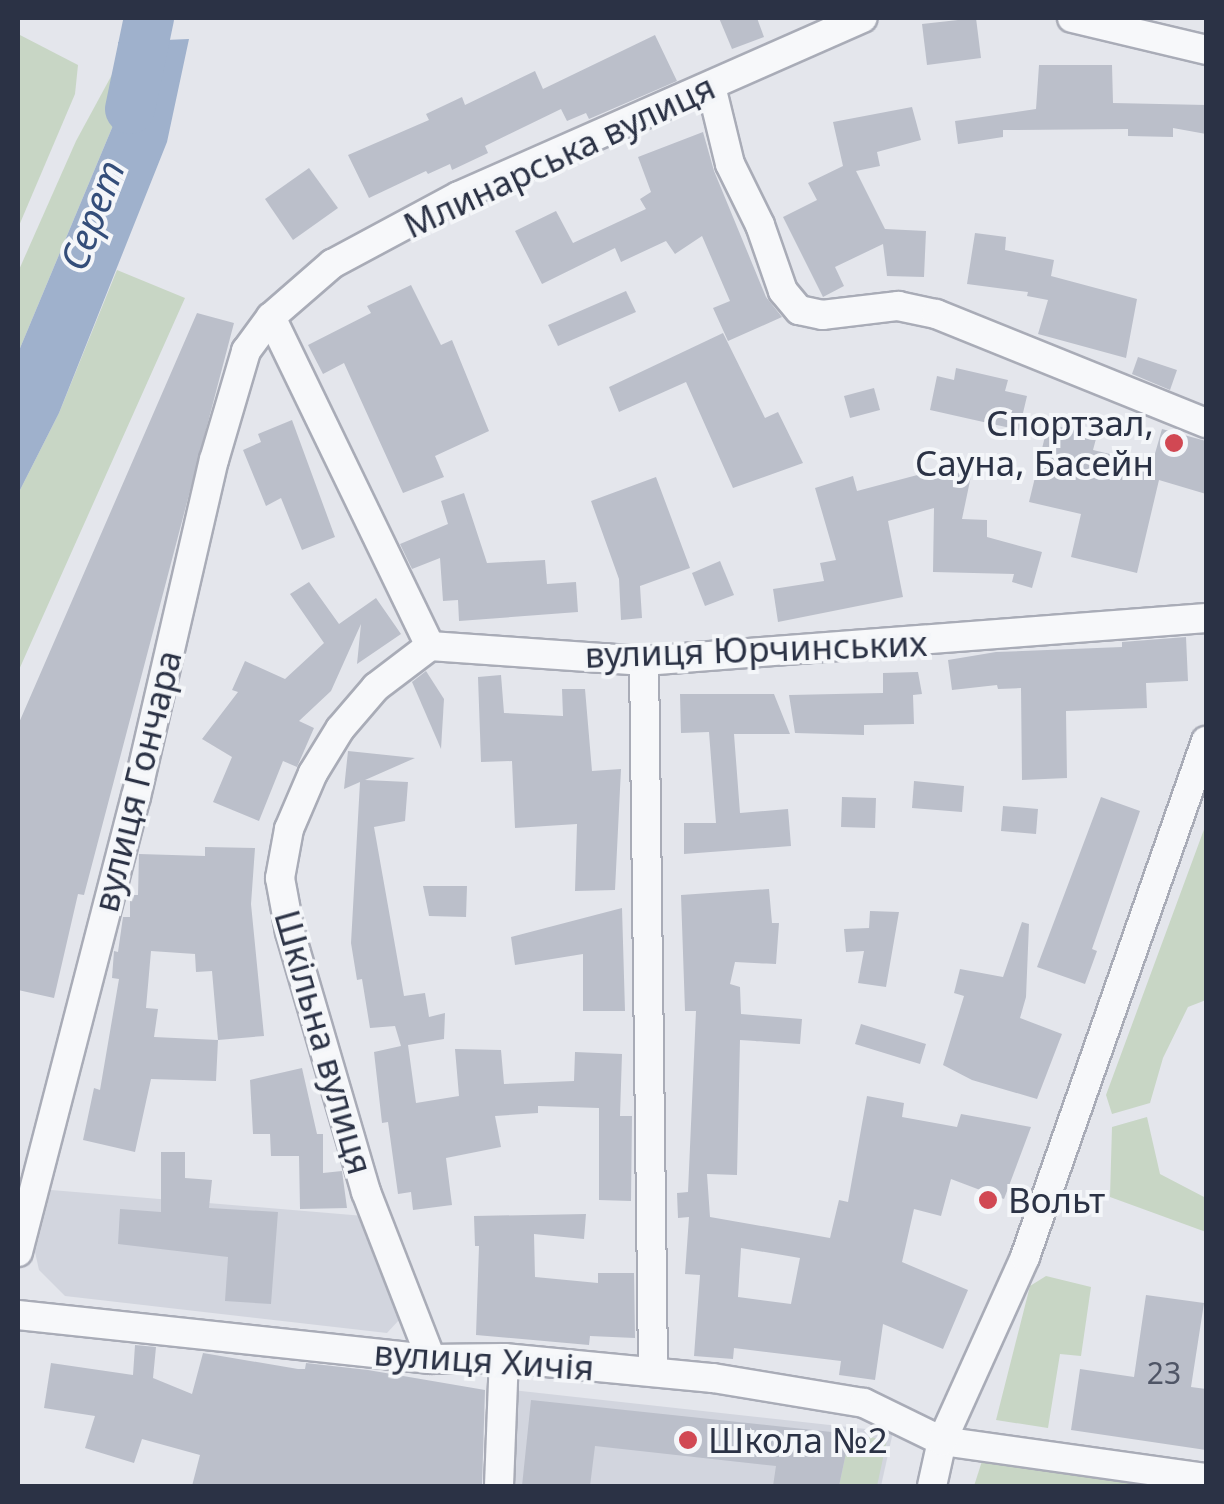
<!DOCTYPE html>
<html>
<head>
<meta charset="utf-8">
<style>
  body { margin:0 }
  #map { position:relative; width:1224px; height:1504px; overflow:hidden; background:#e4e6ec; font-family:"Noto Sans",sans-serif }
  div>[style] { position:absolute }
  [style*='--x'] { left:calc(var(--x)*1px); top:calc(var(--y)*1px); width:calc(var(--w)*1px); rotate:calc(var(--a)*1deg) }
  .built>* { inset:0; background:#d2d5de }
  .green>* { inset:0; background:#c8d6c5 }
  .water>* { inset:0; background:#9fb1cc }
  .river>* { height:50px; margin:-25px; padding:0 25px; transform-origin:25px; border-radius:25px; background:#9fb1cc }
  .building>* { inset:0; background:#bbbfca }
  .roads { filter:drop-shadow(2px 0 #a9acb7) drop-shadow(-2px 0 #a9acb7) drop-shadow(0 2px #a9acb7) drop-shadow(0 -2px #a9acb7) }
  .minor>* { height:28px; margin:-14px; padding:0 14px; transform-origin:14px; border-radius:14px; background:#f7f8fa }
  .dots>* { width:28px; height:28px; translate:-50% -50%; box-sizing:border-box; border:5px solid #f4f6f9; border-radius:50% }
  span { translate:-50% -50%; white-space:nowrap; text-align:center; line-height:1.15; -webkit-text-stroke:8px #f4f6f9; paint-order:stroke }
  .number-label { font-size:30px; color:#4f5566 }
  .number-label span { -webkit-text-stroke-width:0 }
  .street-label { font-size:35px; color:#2b3245 }
  .poi-label { font-size:35px; color:#2b3245 }
  .right { translate:-100% -50%; text-align:right }
  .left { translate:0 -50%; text-align:left }
  .water-label { font-size:38px; color:#344e7a; font-style:italic }
  .frame { position:absolute; inset:0; border:20px solid #2b3245; pointer-events:none }
</style>
</head>
<body>
<div id="map">
  <div class="built">
    <div style="clip-path:polygon(51px 1190px,364px 1216px,399px 1320px,387px 1333px,65px 1296px,39px 1270px,35px 1252px)"></div>
    <div style="clip-path:polygon(512px 1390px,893px 1432px,881px 1486px,509px 1486px)"></div>
  </div>
  <div class="green">
    <div style="clip-path:polygon(18px 34px,78px 65px,75px 94px,18px 228px)"></div>
    <div style="clip-path:polygon(121px 58px,127px 92px,18px 353px,18px 272px,76px 141px)"></div>
    <div style="clip-path:polygon(117px 270px,185px 298px,18px 672px,18px 494px,59px 413px)"></div>
    <div style="clip-path:polygon(1206px 824px,1206px 1000px,1188px 1007px,1163px 1058px,1150px 1103px,1112px 1114px,1106px 1095px)"></div>
    <div style="clip-path:polygon(1147px 1117px,1160px 1174px,1206px 1198px,1206px 1232px,1110px 1197px,1112px 1127px)"></div>
    <div style="clip-path:polygon(1046px 1276px,1091px 1287px,1081px 1356px,1060px 1354px,1048px 1428px,996px 1420px,1030px 1286px)"></div>
    <div style="clip-path:polygon(850px 1434px,887px 1440px,877px 1486px,839px 1486px)"></div>
    <div style="clip-path:polygon(982px 1461px,1134px 1478px,1133px 1486px,974px 1486px)"></div>
  </div>
  <div class="water">
    <div style="clip-path:polygon(189px 39px,167px 142px,59px 413px,18px 494px,18px 353px,127px 92px,118px 42px)"></div>
  </div>
  <div class="river">
    <div style="--x:130;--y:109;--w:93;--a:-78.2"></div>
  </div>
  <div class="building">
    <div style="clip-path:polygon(719px 18px,757px 18px,764px 37px,732px 49px)"></div>
    <div style="clip-path:polygon(976px 18px,981px 58px,927px 65px,922px 24px)"></div>
    <div style="clip-path:polygon(655px 35px,677px 81px,589px 119px,586px 113px,567px 121px,561px 109px,485px 146px,488px 153px,452px 170px,450px 164px,428px 174px,426px 171px,369px 198px,348px 155px,429px 120px,426px 114px,462px 97px,465px 105px,535px 71px,543px 89px)"></div>
    <div style="clip-path:polygon(1039px 65px,1112px 65px,1113px 103px,1206px 105px,1206px 134px,1173px 128px,1173px 137px,1128px 136px,1128px 129px,1003px 130px,1003px 137px,958px 144px,955px 121px,1036px 109px)"></div>
    <div style="clip-path:polygon(912px 107px,921px 140px,877px 152px,880px 166px,856px 171px,885px 229px,926px 231px,924px 277px,887px 276px,883px 244px,835px 267px,844px 286px,823px 297px,783px 217px,817px 200px,808px 183px,843px 166px,833px 122px)"></div>
    <div style="clip-path:polygon(703px 132px,714px 171px,766px 297px,782px 317px,728px 341px,713px 308px,730px 301px,702px 236px,675px 254px,666px 241px,621px 262px,615px 248px,542px 284px,515px 231px,556px 211px,573px 243px,646px 209px,640px 199px,651px 192px,638px 157px)"></div>
    <div style="clip-path:polygon(309px 168px,338px 208px,293px 240px,265px 199px)"></div>
    <div style="clip-path:polygon(975px 233px,1006px 237px,1005px 250px,1054px 260px,1051px 276px,1137px 299px,1126px 358px,1038px 334px,1048px 300px,1027px 296px,1028px 292px,967px 284px)"></div>
    <div style="clip-path:polygon(411px 285px,441px 345px,452px 340px,489px 431px,435px 456px,444px 477px,403px 493px,344px 363px,323px 374px,308px 345px,371px 313px,367px 306px)"></div>
    <div style="clip-path:polygon(626px 291px,636px 312px,558px 346px,548px 325px)"></div>
    <div style="clip-path:polygon(197px 313px,234px 323px,84px 895px,78px 894px,54px 998px,18px 990px,18px 725px)"></div>
    <div style="clip-path:polygon(723px 333px,765px 418px,778px 412px,803px 463px,733px 488px,686px 382px,619px 412px,609px 387px)"></div>
    <div style="clip-path:polygon(1138px 357px,1177px 370px,1170px 390px,1132px 374px)"></div>
    <div style="clip-path:polygon(956px 368px,1008px 380px,1005px 391px,1027px 396px,1019px 430px,930px 410px,937px 376px,954px 380px)"></div>
    <div style="clip-path:polygon(874px 388px,880px 410px,850px 418px,844px 396px)"></div>
    <div style="clip-path:polygon(292px 420px,335px 537px,302px 550px,281px 498px,266px 506px,243px 450px,261px 442px,258px 434px)"></div>
    <div style="clip-path:polygon(1048px 424px,1097px 435px,1093px 450px,1152px 464px,1162px 429px,1206px 441px,1206px 494px,1159px 480px,1137px 573px,1071px 557px,1081px 514px,1029px 502px)"></div>
    <div style="clip-path:polygon(940px 469px,971px 476px,962px 519px,987px 520px,987px 537px,1042px 552px,1032px 588px,1012px 582px,1014px 574px,933px 572px,934px 508px,888px 521px,903px 597px,778px 622px,773px 589px,824px 581px,820px 563px,836px 560px,815px 488px,853px 476px,857px 491px)"></div>
    <div style="clip-path:polygon(656px 477px,690px 568px,640px 586px,642px 618px,621px 620px,619px 579px,591px 501px)"></div>
    <div style="clip-path:polygon(464px 493px,487px 563px,545px 560px,547px 584px,576px 582px,578px 612px,459px 621px,458px 600px,443px 601px,440px 558px,412px 569px,400px 544px,448px 524px,441px 501px)"></div>
    <div style="clip-path:polygon(720px 561px,734px 595px,705px 606px,692px 573px)"></div>
    <div style="clip-path:polygon(309px 582px,339px 624px,376px 598px,401px 634px,357px 664px,361px 624px,331px 691px,299px 721px,314px 728px,297px 767px,283px 761px,259px 821px,213px 802px,232px 757px,202px 739px,238px 692px,232px 690px,245px 661px,285px 679px,324px 643px,290px 594px)"></div>
    <div style="clip-path:polygon(1186px 637px,1188px 681px,1146px 683px,1147px 708px,1066px 711px,1067px 778px,1022px 780px,1021px 688px,998px 689px,997px 685px,952px 690px,948px 660px,996px 652px,1122px 647px,1122px 642px)"></div>
    <div style="clip-path:polygon(426px 671px,444px 699px,441px 749px,412px 682px)"></div>
    <div style="clip-path:polygon(918px 672px,922px 694px,913px 695px,914px 724px,864px 725px,864px 735px,795px 733px,789px 695px,883px 693px,883px 673px)"></div>
    <div style="clip-path:polygon(501px 675px,504px 713px,563px 716px,562px 689px,585px 689px,592px 771px,621px 769px,615px 890px,575px 891px,577px 824px,515px 828px,512px 761px,481px 762px,478px 677px)"></div>
    <div style="clip-path:polygon(680px 694px,774px 694px,790px 734px,734px 734px,740px 813px,788px 809px,791px 846px,684px 854px,684px 823px,716px 823px,709px 732px,681px 733px)"></div>
    <div style="clip-path:polygon(348px 751px,415px 758px,365px 780px,408px 782px,405px 821px,374px 827px,404px 996px,425px 993px,429px 1017px,445px 1013px,444px 1039px,408px 1045px,416px 1103px,459px 1096px,455px 1049px,501px 1050px,504px 1084px,574px 1081px,575px 1052px,622px 1054px,620px 1116px,632px 1116px,631px 1201px,599px 1200px,599px 1108px,538px 1106px,538px 1113px,495px 1116px,501px 1147px,446px 1158px,452px 1205px,413px 1210px,411px 1192px,398px 1194px,388px 1122px,382px 1123px,374px 1052px,401px 1046px,395px 1026px,370px 1028px,362px 979px,357px 980px,351px 943px,360px 782px,344px 789px)"></div>
    <div style="clip-path:polygon(914px 781px,964px 786px,962px 812px,912px 808px)"></div>
    <div style="clip-path:polygon(842px 797px,876px 798px,875px 828px,841px 827px)"></div>
    <div style="clip-path:polygon(1101px 797px,1140px 811px,1092px 949px,1097px 951px,1085px 984px,1037px 967px)"></div>
    <div style="clip-path:polygon(1003px 806px,1038px 809px,1036px 834px,1001px 831px)"></div>
    <div style="clip-path:polygon(evenodd,205px 847px,255px 848px,251px 904px,264px 1036px,218px 1040px,216px 1081px,151px 1079px,135px 1152px,83px 1140px,94px 1088px,100px 1090px,119px 979px,112px 978px,114px 951px,118px 952px,123px 917px,130px 917px,130px 895px,138px 895px,139px 854px,205px 856px,205px 847px,151px 951px,195px 954px,196px 972px,212px 971px,218px 1040px,154px 1037px,158px 1009px,146px 1008px,151px 951px)"></div>
    <div style="clip-path:polygon(423px 886px,467px 886px,466px 917px,429px 916px)"></div>
    <div style="clip-path:polygon(evenodd,769px 889px,772px 923px,779px 923px,776px 964px,735px 962px,730px 984px,740px 987px,741px 1014px,802px 1019px,800px 1044px,740px 1040px,737px 1175px,707px 1174px,710px 1217px,830px 1238px,839px 1200px,848px 1202px,867px 1096px,904px 1103px,902px 1117px,957px 1127px,961px 1114px,1031px 1127px,1004px 1199px,951px 1179px,941px 1216px,914px 1209px,902px 1262px,968px 1290px,943px 1349px,883px 1324px,875px 1380px,839px 1375px,841px 1361px,734px 1348px,733px 1359px,694px 1356px,700px 1275px,685px 1274px,689px 1217px,678px 1218px,677px 1193px,688px 1192px,696px 1011px,685px 1011px,681px 895px,769px 889px,741px 1248px,800px 1258px,791px 1304px,738px 1297px,741px 1248px)"></div>
    <div style="clip-path:polygon(622px 908px,625px 1011px,583px 1011px,583px 954px,515px 965px,511px 937px)"></div>
    <div style="clip-path:polygon(870px 911px,899px 912px,886px 987px,858px 983px,864px 951px,846px 952px,844px 929px,869px 928px)"></div>
    <div style="clip-path:polygon(1022px 922px,1029px 924px,1026px 997px,1020px 1018px,1062px 1034px,1037px 1099px,972px 1080px,943px 1065px,964px 996px,954px 993px,960px 969px,1003px 977px)"></div>
    <div style="clip-path:polygon(861px 1024px,926px 1044px,920px 1064px,855px 1044px)"></div>
    <div style="clip-path:polygon(302px 1068px,317px 1134px,323px 1134px,323px 1173px,342px 1171px,347px 1208px,300px 1209px,299px 1156px,271px 1156px,270px 1134px,253px 1134px,250px 1080px)"></div>
    <div style="clip-path:polygon(161px 1152px,185px 1152px,185px 1178px,212px 1180px,209px 1208px,278px 1212px,271px 1304px,225px 1301px,228px 1257px,118px 1244px,120px 1209px,161px 1212px)"></div>
    <div style="clip-path:polygon(586px 1214px,584px 1239px,534px 1234px,535px 1277px,598px 1283px,598px 1273px,634px 1273px,635px 1338px,590px 1336px,589px 1345px,476px 1335px,479px 1246px,475px 1246px,474px 1216px)"></div>
    <div style="clip-path:polygon(1146px 1295px,1204px 1303px,1191px 1387px,1206px 1389px,1206px 1450px,1071px 1430px,1080px 1369px,1134px 1377px)"></div>
    <div style="clip-path:polygon(135px 1345px,156px 1347px,153px 1378px,192px 1394px,203px 1353px,298px 1369px,305px 1369px,306px 1363px,368px 1370px,485px 1390px,482px 1486px,192px 1486px,200px 1455px,142px 1439px,134px 1463px,85px 1448px,95px 1416px,44px 1408px,51px 1363px,133px 1375px)"></div>
    <div style="clip-path:polygon(531px 1400px,850px 1434px,839px 1486px,773px 1486px,776px 1466px,595px 1446px,590px 1486px,522px 1486px)"></div>
  </div>
  <div class="roads">
    <div class="minor">
      <div style="--x:1072;--y:18;--w:138;--a:13.4"></div>
      <div style="--x:711;--y:86;--w:80;--a:76.3"></div>
      <div style="--x:730;--y:164;--w:68;--a:63.8"></div>
      <div style="--x:760;--y:225;--w:70;--a:70.8"></div>
      <div style="--x:783;--y:291;--w:25;--a:50"></div>
      <div style="--x:799;--y:310;--w:24;--a:12"></div>
      <div style="--x:822;--y:315;--w:77;--a:-6.8"></div>
      <div style="--x:898;--y:306;--w:39;--a:12"></div>
      <div style="--x:936;--y:314;--w:291;--a:22"></div>
      <div style="--x:271;--y:317;--w:365;--a:64.2"></div>
      <div style="--x:430;--y:646;--w:215;--a:4"></div>
      <div style="--x:644;--y:661;--w:564;--a:-4.38"></div>
      <div style="--x:430;--y:646;--w:68;--a:142.8"></div>
      <div style="--x:376;--y:687;--w:55;--a:130.6"></div>
      <div style="--x:340;--y:729;--w:52;--a:121.5"></div>
      <div style="--x:313;--y:773;--w:61;--a:113.2"></div>
      <div style="--x:289;--y:829;--w:50;--a:100.4"></div>
      <div style="--x:280;--y:878;--w:55;--a:79.5"></div>
      <div style="--x:290;--y:932;--w:271;--a:73.7"></div>
      <div style="--x:366;--y:1192;--w:179;--a:68.7"></div>
      <div style="--x:644;--y:661;--w:711;--a:89.27"></div>
      <div style="--x:18;--y:1252;--w:470;--a:-75.5"></div>
      <div style="--x:136;--y:797;--w:346;--a:-77"></div>
      <div style="--x:214;--y:460;--w:114;--a:-73.6"></div>
      <div style="--x:246;--y:351;--w:42;--a:-53.7"></div>
      <div style="--x:271;--y:317;--w:81;--a:-41"></div>
      <div style="--x:332;--y:264;--w:144;--a:-28.2"></div>
      <div style="--x:459;--y:196;--w:441;--a:-23.8"></div>
      <div style="--x:18;--y:1315;--w:415;--a:6.1"></div>
      <div style="--x:431;--y:1359;--w:73;--a:-0.8"></div>
      <div style="--x:504;--y:1358;--w:210;--a:5.5"></div>
      <div style="--x:713;--y:1378;--w:153;--a:9.4"></div>
      <div style="--x:864;--y:1403;--w:87;--a:26"></div>
      <div style="--x:942;--y:1441;--w:267;--a:8"></div>
      <div style="--x:499;--y:1486;--w:128;--a:-87.8"></div>
      <div style="--x:932;--y:1486;--w:46;--a:-77.5"></div>
      <div style="--x:942;--y:1441;--w:202;--a:-65.7"></div>
      <div style="--x:1025;--y:1257;--w:547;--a:-70.67"></div>
    </div>
  </div>
  <div class="dots">
    <div style="left:1174px;top:443px;background:#d14853"></div>
    <div style="left:988px;top:1200px;background:#d14853"></div>
    <div style="left:688px;top:1440px;background:#d14853"></div>
  </div>
  <div class="number-label">
    <span style="left:1164px;top:1373px">23</span>
  </div>
  <div class="street-label">
    <span style="left:559px;top:156px;rotate:-25deg">Млинарська вулиця</span>
    <span style="left:756px;top:649px;rotate:-2deg">вулиця Юрчинських</span>
    <span style="left:137px;top:781px;rotate:-76deg">вулиця Гончара</span>
    <span style="left:324px;top:1042px;rotate:74deg">Шкільна вулиця</span>
    <span style="left:484px;top:1360px;rotate:4deg">вулиця Хичія</span>
  </div>
  <div class="poi-label">
    <span class="right" style="left:1154px;top:443px">Спортзал,<br>Сауна, Басейн</span>
    <span class="left" style="left:1008px;top:1200px">Вольт</span>
    <span class="left" style="left:708px;top:1440px">Школа №2</span>
  </div>
  <div class="water-label">
    <span style="left:92px;top:215px;rotate:-69deg">Серет</span>
  </div>
  <div class="frame"></div>
</div>
</body>
</html>
